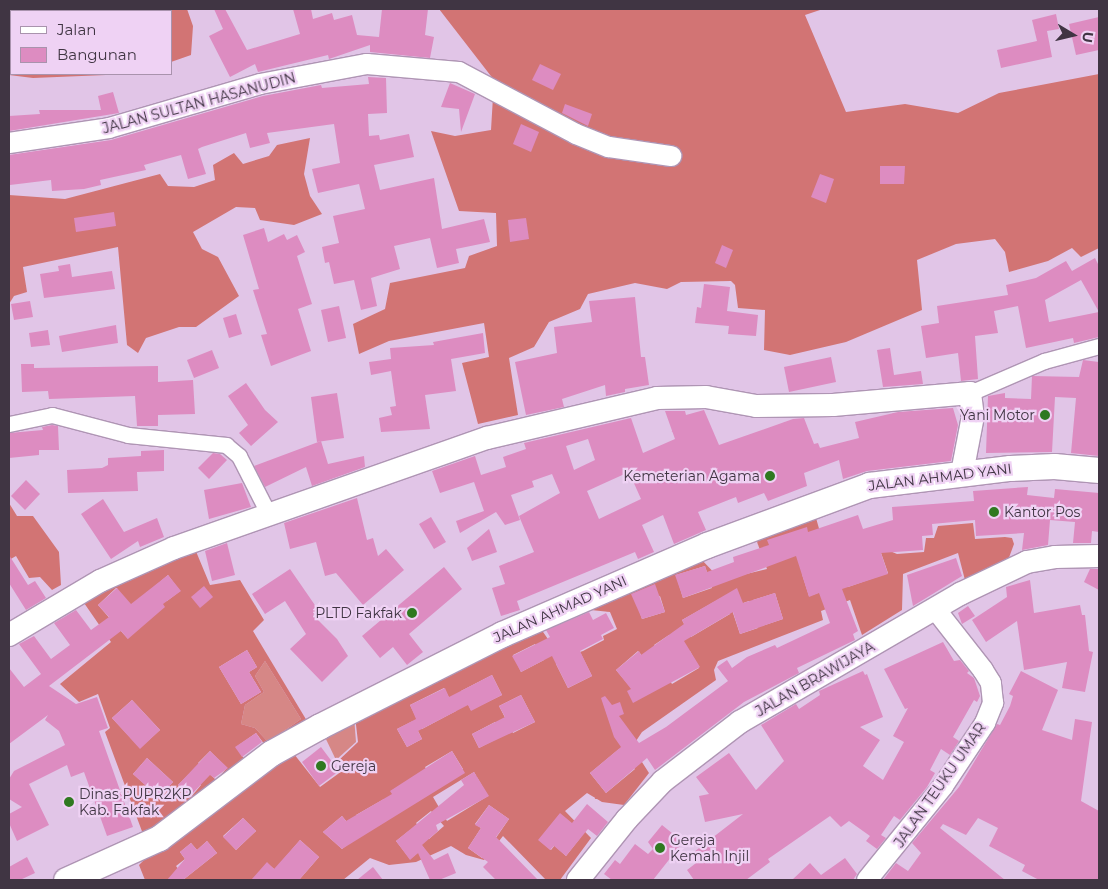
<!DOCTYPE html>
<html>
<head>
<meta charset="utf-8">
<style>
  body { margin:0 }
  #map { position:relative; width:1108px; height:889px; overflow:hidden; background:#e1c5e7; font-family:Montserrat,sans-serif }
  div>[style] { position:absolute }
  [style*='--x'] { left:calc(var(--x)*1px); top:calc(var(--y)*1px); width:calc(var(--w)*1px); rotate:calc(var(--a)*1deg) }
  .green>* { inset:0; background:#d68786 }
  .forest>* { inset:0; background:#d27474 }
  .building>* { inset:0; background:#dd8cc1 }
  .roads { filter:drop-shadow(1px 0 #af95b4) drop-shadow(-1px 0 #af95b4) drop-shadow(0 1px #af95b4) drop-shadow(0 -1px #af95b4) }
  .minor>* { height:15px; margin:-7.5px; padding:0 7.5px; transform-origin:7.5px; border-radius:7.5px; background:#fff }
  .tertiary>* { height:20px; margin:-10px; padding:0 10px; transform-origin:10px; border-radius:10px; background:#fff }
  .secondary>* { height:22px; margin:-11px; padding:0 11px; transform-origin:11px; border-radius:11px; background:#fff }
  .primary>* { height:25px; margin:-12.5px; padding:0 12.5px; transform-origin:12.5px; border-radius:12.5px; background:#fff }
  .dots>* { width:14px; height:14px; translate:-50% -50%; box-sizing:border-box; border:2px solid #efd2f4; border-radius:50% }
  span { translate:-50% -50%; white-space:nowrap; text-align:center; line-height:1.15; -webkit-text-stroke:4.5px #efd2f4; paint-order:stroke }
  .street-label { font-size:14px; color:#403543 }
  .poi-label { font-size:14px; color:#403543 }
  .right { translate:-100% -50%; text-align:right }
  .left { translate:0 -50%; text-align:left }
  .frame { position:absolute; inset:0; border:10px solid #403543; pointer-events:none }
  .legend { position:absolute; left:10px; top:10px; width:162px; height:65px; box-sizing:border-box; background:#efd2f4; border:1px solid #a993ad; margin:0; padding:6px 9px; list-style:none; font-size:15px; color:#403543 }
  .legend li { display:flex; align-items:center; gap:10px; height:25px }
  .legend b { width:25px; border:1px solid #a993ad }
  .north { position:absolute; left:1048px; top:10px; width:50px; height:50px; -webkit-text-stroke:4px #efd2f4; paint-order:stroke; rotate:99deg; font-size:14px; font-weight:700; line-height:20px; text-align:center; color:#403543 }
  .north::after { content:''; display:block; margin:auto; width:18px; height:22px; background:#403543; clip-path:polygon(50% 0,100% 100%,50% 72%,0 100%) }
</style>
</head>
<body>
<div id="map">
  <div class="green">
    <div style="clip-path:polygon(265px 661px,301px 719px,268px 742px,255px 728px,241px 724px,245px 705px,264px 692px,255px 676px)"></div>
    <div style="clip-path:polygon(354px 717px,356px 742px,336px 760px,324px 735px)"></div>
  </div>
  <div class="forest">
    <div style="clip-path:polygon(9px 9px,187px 9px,193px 26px,191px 55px,171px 62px,171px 11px,11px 11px,11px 74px,130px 74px,33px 78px,9px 75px)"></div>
    <div style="clip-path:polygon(439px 9px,823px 9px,805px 15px,846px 112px,905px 104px,958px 113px,999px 93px,1099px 74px,1099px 248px,1081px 257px,1072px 248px,1048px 261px,1009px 272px,1005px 252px,995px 239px,956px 244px,917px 260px,922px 310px,846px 342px,790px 355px,764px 350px,765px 310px,738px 308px,735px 285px,731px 281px,681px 282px,667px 289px,635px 283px,588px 294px,580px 309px,549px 322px,534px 347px,509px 358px,518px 415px,478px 424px,462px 363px,489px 357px,484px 323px,389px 341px,359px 354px,353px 324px,385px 309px,390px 283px,465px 268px,469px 256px,497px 246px,496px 213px,459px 211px,431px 131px,455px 136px,491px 130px,494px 80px)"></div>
    <div style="clip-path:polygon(310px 138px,304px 174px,310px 196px,322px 214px,294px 225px,260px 220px,255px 208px,236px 207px,193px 232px,202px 249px,218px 257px,239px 296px,196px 327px,179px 327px,146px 338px,138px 353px,127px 345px,118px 247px,23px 267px,27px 292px,14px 296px,9px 304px,9px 195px,65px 199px,160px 174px,168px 186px,194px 187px,215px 180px,213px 165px,234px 153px,243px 164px,269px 156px,277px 145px)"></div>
    <div style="clip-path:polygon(9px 503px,17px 516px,33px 516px,59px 552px,61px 585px,52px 590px,40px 577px,29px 578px,16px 556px,9px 560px)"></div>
    <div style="clip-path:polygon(evenodd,816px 518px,826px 553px,835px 558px,873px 544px,897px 554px,924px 552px,926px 538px,934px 538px,938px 526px,973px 523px,975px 539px,1005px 537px,1012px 538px,1014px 544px,1007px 563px,966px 584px,958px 553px,903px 574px,902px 610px,862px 635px,850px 600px,821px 611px,823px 620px,718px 661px,714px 670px,716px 680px,642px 732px,636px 741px,633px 748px,649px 773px,624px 805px,602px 802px,587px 793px,565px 811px,591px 838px,560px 880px,546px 880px,503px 836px,484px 860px,466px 855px,451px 846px,416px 862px,389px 865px,370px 858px,343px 880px,299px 880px,319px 857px,300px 840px,277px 867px,292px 880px,275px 880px,280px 874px,267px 863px,254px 880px,183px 880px,217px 853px,207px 841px,197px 850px,191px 843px,180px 852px,185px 859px,176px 866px,179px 870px,173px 875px,177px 880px,145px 880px,139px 865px,147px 857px,270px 767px,294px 754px,320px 787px,342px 771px,338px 761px,358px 742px,355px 716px,482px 653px,541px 629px,561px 658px,583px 651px,604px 640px,603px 636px,617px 629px,610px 612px,591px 610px,589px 603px,664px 570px,701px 559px,721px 580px,767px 569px,756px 539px,816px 518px,879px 547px,888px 573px,848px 587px,840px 561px,879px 547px,816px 518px,835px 563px,842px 585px,809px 596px,802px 574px,835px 563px,816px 518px,705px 566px,712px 588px,683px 598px,676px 575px,705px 566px,816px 518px,775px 593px,783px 619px,762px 626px,753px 600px,775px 593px,816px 518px,660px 596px,665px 612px,642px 619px,637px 604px,660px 596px,816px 518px,721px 598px,730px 614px,691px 637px,682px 620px,721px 598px,816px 518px,749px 601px,758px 628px,740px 634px,731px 607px,749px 601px,816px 518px,669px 635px,679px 650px,664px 660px,654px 645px,669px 635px,816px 518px,535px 644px,544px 660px,521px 672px,513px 655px,535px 644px,816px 518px,638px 651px,650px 665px,627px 683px,616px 670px,638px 651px,816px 518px,690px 651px,699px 668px,672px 684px,662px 668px,690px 651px,816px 518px,580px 652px,592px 676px,568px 688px,556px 664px,580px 652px,816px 518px,492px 675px,502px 695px,471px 710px,461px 691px,492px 675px,816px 518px,444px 688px,456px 711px,422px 729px,410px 705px,444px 688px,816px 518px,521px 695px,535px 722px,513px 733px,499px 706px,521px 695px,816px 518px,413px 721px,422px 739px,407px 747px,397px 729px,413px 721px,816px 518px,495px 722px,502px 736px,479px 748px,472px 734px,495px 722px,816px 518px,619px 749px,635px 769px,606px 793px,590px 773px,619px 749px,816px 518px,452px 751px,463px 769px,436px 785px,425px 767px,452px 751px,816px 518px,474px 772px,488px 796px,447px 821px,433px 797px,474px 772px,816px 518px,409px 780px,420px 799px,402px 810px,391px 791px,409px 780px,816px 518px,384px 799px,394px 815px,365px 831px,356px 815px,384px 799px,816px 518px,489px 805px,509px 819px,482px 858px,468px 848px,481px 828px,475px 824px,489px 805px,816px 518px,431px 811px,444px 826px,429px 839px,416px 823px,431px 811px,816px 518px,560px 814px,572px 824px,551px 850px,539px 840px,560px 814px,816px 518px,342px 816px,352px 828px,346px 833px,352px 841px,342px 849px,323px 832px,342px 816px,816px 518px,243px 818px,256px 831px,236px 850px,223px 836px,243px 818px,816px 518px,571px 829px,581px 837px,566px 856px,556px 847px,571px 829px,816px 518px,410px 830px,424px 848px,410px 859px,396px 841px,410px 830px)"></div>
    <div style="clip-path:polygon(evenodd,195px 549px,210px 585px,240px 580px,264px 620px,253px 631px,307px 721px,143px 834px,105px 732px,110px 728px,98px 694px,79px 702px,60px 684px,111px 642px,82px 600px,195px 549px,168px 575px,180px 591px,167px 601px,155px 586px,168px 575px,195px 549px,116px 588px,117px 588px,128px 639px,98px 605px,116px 588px,195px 549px,247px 650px,257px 667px,249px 672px,261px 692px,241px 704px,219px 667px,247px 650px,195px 549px,265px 661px,301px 719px,268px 742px,255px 728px,241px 724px,245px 705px,264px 692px,255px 676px,265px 661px,195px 549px,132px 700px,160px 730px,140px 748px,112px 718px,132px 700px,195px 549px,256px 733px,265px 745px,245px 760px,236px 747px,256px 733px,195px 549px,210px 751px,227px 768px,216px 780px,198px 763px,210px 751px,195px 549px,147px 758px,173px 782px,159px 797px,133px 774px,147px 758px,195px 549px,189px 774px,201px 785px,191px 797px,178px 785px,189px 774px)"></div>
  </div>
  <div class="building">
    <div style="clip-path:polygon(214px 9px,225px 9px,247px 50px,300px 34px,293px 9px,311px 9px,313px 19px,332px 13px,334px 20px,352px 15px,357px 35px,379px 37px,382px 9px,428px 9px,425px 35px,434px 37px,430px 58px,370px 52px,370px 45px,329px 59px,328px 55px,258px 72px,255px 64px,230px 77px,209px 36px,223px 29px)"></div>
    <div style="clip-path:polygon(1056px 14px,1059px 29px,1047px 31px,1052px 57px,1001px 68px,997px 50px,1037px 41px,1032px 20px)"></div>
    <div style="clip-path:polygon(1099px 17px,1099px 50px,1076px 55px,1069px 24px)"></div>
    <div style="clip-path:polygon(540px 64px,561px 74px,553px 90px,532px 80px)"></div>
    <div style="clip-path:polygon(368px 77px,386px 78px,387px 113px,368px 114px,369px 136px,379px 135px,380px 140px,409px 134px,414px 157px,374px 165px,380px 190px,434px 178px,442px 229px,484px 219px,490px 242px,456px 249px,459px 263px,437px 268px,430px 238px,394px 246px,400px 269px,371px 278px,377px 306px,361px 310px,354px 280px,334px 284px,329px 262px,325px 263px,322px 247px,339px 243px,333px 216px,365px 209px,359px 184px,318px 193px,312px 169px,340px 163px,334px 124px,267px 133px,270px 143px,250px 148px,246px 133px,202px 147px,198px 149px,206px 174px,188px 179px,181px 155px,144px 165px,146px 170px,100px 180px,101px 185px,84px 189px,52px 191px,51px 180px,10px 185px,9px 155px,111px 140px,263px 96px,321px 85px,322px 88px,369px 84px)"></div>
    <div style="clip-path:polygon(450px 83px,475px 94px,461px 132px,459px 109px,441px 107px)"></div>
    <div style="clip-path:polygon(113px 92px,119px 113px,9px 131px,9px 116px,40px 114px,39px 110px,101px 110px,98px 96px)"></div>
    <div style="clip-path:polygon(565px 104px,592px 114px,588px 126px,562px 113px)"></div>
    <div style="clip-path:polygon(521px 124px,539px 132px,531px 152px,513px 144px)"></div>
    <div style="clip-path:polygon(880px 166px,905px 166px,904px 184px,880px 184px)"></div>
    <div style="clip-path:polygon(820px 174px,834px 179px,826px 203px,811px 197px)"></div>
    <div style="clip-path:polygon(114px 212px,116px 226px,76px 232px,74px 218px)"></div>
    <div style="clip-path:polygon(526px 218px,529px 239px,510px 242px,508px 220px)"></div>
    <div style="clip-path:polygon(264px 228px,268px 242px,284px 234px,287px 240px,297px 235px,305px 252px,297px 256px,312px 304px,298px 309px,311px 351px,271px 366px,261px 335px,267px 334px,253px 290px,259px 289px,243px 235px)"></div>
    <div style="clip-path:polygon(722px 245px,733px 250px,726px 268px,715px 263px)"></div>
    <div style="clip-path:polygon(evenodd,1095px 258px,1099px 266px,1099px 337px,1074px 343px,1073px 338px,1026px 348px,1018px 306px,994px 311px,998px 333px,975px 336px,978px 379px,961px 381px,958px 353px,926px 358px,921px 326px,939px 323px,937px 306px,1008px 295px,1006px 285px,1036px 278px,1066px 261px,1072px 271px,1095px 258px,1081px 280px,1099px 312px,1049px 322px,1045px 300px,1081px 280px)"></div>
    <div style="clip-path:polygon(70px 264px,72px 277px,112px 271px,115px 289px,44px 298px,40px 274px,59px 271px,58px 266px)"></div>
    <div style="clip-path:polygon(704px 284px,730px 287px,727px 311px,758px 315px,756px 336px,728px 334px,729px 326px,695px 323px,697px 307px,701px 308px)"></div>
    <div style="clip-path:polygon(635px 297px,641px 357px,645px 357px,649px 385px,625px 389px,625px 392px,606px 396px,605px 385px,562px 399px,564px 407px,526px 415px,515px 362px,557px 353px,554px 327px,592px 322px,589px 301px)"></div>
    <div style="clip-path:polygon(30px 301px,33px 317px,14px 320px,11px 304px)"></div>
    <div style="clip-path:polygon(339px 306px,346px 338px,328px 342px,321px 310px)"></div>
    <div style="clip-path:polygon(236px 314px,242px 334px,229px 338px,223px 318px)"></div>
    <div style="clip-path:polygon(116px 325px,118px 343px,62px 352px,59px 336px)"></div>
    <div style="clip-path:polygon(48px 330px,50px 345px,31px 347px,29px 333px)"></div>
    <div style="clip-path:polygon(483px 333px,485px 353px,451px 359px,456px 391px,425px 395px,430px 429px,381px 432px,379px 418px,392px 415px,390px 407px,396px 406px,391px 371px,371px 375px,369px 362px,391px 359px,390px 348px,434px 345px,433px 342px)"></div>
    <div style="clip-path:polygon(890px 348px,894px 375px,921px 371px,923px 384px,883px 387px,877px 350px)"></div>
    <div style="clip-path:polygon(212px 350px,219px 368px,194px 378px,187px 360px)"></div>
    <div style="clip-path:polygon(831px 357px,836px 382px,789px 392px,784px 367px)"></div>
    <div style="clip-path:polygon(1083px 360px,1099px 362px,1099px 456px,1071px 453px,1076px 398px,1055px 397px,1052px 452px,986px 453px,988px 396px,1005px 393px,1005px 398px,1031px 399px,1032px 376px,1079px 377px)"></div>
    <div style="clip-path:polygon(21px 364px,34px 364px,34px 368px,158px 366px,158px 382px,193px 380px,195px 414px,158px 415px,158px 426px,137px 426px,135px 396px,49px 399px,48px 391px,22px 392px)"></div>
    <div style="clip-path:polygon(246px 383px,265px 410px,278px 422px,251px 446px,239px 433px,248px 425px,228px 396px)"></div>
    <div style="clip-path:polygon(337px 393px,344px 438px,317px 442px,311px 397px)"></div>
    <div style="clip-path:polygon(evenodd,953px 408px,958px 425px,951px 461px,867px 471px,843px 479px,839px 460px,804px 473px,807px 486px,768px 501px,764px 493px,738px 503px,736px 497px,698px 512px,706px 530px,674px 544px,663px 515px,642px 525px,654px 552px,638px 559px,635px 552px,517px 601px,520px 610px,501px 616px,492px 588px,505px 584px,499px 566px,534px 552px,519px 516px,560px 493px,552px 474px,532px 481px,534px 487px,511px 495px,520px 520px,505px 525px,496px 512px,460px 533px,456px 521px,484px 511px,474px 482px,440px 493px,432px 471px,475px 456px,481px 475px,506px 467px,503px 457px,526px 449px,524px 443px,631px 418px,643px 453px,675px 439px,665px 411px,685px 411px,686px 415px,704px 410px,719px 445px,793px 419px,804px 418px,814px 444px,818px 443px,820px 448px,859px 438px,855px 422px,898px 412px,953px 408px,588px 439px,595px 460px,574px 470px,566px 446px,588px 439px,953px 408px,629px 472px,641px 499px,599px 519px,587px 491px,629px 472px)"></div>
    <div style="clip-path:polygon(52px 425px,58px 426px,59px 450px,39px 450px,39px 455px,9px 458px,9px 433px,43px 430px,42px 427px)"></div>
    <div style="clip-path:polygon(321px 441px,328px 464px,364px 456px,365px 467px,312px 486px,306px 467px,265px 487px,254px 466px)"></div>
    <div style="clip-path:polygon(164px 450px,164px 471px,137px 472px,138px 491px,68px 493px,67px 470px,102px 468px,108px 465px,108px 458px,141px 456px,141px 451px)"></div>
    <div style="clip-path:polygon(213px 453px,220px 454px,227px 460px,209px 479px,198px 468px)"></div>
    <div style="clip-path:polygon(26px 480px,40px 494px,25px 510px,11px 496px)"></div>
    <div style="clip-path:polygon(242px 483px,251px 507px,209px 519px,204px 490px)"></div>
    <div style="clip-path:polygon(1028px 487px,1027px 495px,1054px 498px,1055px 489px,1099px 493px,1099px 532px,1092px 531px,1091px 543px,1073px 543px,1075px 522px,1050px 520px,1048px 545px,1022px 550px,1024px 533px,976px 536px,975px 520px,932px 524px,933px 535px,922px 536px,923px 550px,881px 553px,888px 574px,842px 589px,858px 631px,853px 634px,855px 640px,797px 668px,799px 673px,744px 702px,655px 770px,647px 758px,606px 793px,590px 773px,621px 747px,614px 737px,601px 698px,605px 696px,612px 705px,620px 702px,624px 714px,619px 716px,639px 743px,666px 727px,728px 681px,717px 667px,727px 660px,732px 668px,747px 657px,775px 645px,777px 648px,830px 623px,819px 593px,809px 597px,796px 556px,683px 598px,675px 575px,705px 566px,707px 572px,734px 562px,733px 557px,769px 545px,767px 540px,807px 527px,808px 532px,858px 515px,863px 529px,893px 520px,892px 507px,974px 501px,973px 491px)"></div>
    <div style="clip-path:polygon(357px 498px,367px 540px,373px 538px,378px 556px,386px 549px,404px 570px,363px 605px,336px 573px,325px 576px,316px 542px,290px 549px,284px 523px)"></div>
    <div style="clip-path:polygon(103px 499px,124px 532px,157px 518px,164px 537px,140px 547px,138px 541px,111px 559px,81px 514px)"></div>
    <div style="clip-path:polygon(431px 517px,446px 542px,434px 549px,419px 524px)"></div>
    <div style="clip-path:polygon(489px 529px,497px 552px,472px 561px,467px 548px)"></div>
    <div style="clip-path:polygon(227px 543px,235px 575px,212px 581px,205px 551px)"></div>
    <div style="clip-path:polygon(9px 555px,28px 585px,35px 581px,46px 598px,26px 610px,9px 583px)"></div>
    <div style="clip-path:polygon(956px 558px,962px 576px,913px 606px,907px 575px)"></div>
    <div style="clip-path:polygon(444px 567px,462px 589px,409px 634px,423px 652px,407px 665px,393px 647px,380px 658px,362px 636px)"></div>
    <div style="clip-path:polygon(290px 569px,319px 611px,313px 615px,337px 639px,348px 656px,322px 682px,290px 649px,306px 634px,285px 601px,265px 614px,252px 594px)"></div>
    <div style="clip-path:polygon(1090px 569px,1099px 569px,1099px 590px,1084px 582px)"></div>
    <div style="clip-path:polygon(168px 575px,181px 591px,163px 604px,165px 607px,128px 639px,121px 631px,49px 686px,76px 704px,97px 697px,108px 728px,99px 731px,133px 827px,107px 836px,84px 772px,71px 777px,67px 765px,29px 784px,49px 825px,17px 841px,9px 823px,9px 814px,22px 807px,9px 799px,9px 779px,14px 771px,65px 745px,59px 731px,45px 720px,48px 715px,9px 744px,9px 668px,24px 687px,41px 674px,19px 644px,34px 636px,51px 659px,70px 645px,54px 623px,76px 610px,91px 630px,109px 617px,98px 605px,117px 588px,131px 604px)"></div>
    <div style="clip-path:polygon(1030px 580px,1034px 613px,1080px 605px,1082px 615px,1085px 615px,1089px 651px,1093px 652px,1085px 692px,1062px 688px,1067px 662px,1024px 670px,1017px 621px,986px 642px,972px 620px,1007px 597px,1006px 587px)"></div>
    <div style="clip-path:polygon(655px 584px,665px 612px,642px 619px,631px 594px)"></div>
    <div style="clip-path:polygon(204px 586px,213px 597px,200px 608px,191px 597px)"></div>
    <div style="clip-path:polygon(737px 588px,743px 603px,775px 593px,783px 619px,740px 634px,733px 612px,684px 641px,700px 667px,633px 703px,627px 691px,631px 689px,616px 670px,639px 651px,641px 655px,684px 624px,682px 620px)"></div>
    <div style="clip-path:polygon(968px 606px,975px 616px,962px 624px,958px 613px)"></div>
    <div style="clip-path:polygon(589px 612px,593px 620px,606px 613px,614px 628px,601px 635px,603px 639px,580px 651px,592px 676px,568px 688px,552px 656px,521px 672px,512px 656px,550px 637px,546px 630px)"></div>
    <div style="clip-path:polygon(943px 642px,954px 661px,960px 660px,969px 671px,967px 673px,974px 678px,980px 696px,977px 702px,974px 700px,953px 737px,959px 741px,950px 755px,941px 749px,930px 770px,935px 773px,927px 787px,900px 820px,894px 816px,881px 835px,886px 838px,877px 849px,866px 841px,870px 836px,849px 821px,841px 827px,830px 816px,768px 859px,770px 862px,746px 880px,694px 880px,687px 870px,700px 860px,694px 852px,743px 814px,705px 822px,699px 796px,709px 794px,696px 777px,729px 753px,756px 790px,784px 761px,761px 725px,796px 704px,799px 709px,820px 695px,819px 691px,863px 671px,865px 675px,867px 674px,883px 717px,860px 727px,880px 740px,863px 766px,883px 780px,904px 742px,893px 736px,908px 708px,905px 709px,884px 669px)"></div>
    <div style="clip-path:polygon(247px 650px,257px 667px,249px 672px,261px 692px,241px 704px,219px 667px)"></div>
    <div style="clip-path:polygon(1021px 671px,1058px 690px,1042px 730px,1072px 740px,1075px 719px,1092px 722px,1081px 801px,1099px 811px,1099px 880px,1039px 880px,1022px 871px,1025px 865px,989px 846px,998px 828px,978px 818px,966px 835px,943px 824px,940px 828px,1005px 880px,883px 880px,896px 863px,908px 871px,921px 853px,912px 843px,959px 787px,997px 724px,1000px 725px,1010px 706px,1013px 696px,1009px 694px)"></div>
    <div style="clip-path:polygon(492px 675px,502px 695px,471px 711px,468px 705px,418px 731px,422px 739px,407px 747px,397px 729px,416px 719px,410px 705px,445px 688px,449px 697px)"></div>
    <div style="clip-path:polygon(521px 695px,535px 722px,479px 748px,472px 734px,505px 717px,499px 706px)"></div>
    <div style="clip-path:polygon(132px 700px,160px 730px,140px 749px,112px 718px)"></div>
    <div style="clip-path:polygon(256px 733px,262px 742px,242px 757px,235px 747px)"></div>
    <div style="clip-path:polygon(321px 747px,339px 771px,319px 786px,302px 762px)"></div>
    <div style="clip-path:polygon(210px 751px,228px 768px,214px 778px,210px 775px,190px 796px,178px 785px)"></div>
    <div style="clip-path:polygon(452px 751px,465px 773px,342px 849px,323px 832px,342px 816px,346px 821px,392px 794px,390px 791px)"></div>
    <div style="clip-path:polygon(147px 758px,173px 782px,159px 798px,133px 774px)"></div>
    <div style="clip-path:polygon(474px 772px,489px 796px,436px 825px,438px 831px,422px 845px,434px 860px,448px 853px,456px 873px,439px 880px,430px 880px,418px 853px,410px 860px,396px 841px,464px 785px,461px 780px)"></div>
    <div style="clip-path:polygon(587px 804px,608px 822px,597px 836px,588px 829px,566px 856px,554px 846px,550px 850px,538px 840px,560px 813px,572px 823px)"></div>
    <div style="clip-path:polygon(489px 805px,509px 819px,496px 837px,538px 880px,496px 880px,483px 867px,488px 862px,468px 848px,481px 828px,475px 825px)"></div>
    <div style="clip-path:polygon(243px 818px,256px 831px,236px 850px,223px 837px)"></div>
    <div style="clip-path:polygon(662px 825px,683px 842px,653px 880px,612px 880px,604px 874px,615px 860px,620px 864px,635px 844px,648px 854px,653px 849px,648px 842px)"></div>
    <div style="clip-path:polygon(300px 840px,319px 857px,299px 880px,251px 880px,267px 862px,274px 869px)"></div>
    <div style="clip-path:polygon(207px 841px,217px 853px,183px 880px,167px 880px,185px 859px,180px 852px,191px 843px,197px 850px)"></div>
    <div style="clip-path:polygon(27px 857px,35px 873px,20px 880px,9px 880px,9px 867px)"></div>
    <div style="clip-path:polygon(845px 858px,857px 874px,853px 880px,792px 880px,810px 863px,821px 875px)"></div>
    <div style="clip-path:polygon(373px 867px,383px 880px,357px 880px)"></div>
  </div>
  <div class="roads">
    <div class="minor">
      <div style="--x:970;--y:393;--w:81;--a:-23.4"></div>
      <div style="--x:1044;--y:361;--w:57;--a:-15.3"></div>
      <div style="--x:9;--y:424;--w:44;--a:-11.8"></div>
      <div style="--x:52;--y:415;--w:79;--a:14.7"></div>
      <div style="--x:128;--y:435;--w:99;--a:5.8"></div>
      <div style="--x:226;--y:445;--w:17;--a:40"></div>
      <div style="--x:239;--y:456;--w:66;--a:63"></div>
    </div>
    <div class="tertiary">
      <div style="--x:9;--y:143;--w:101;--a:-8.5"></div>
      <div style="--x:109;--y:128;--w:157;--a:-16.2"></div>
      <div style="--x:260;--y:84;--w:109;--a:-10.6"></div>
      <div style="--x:367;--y:64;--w:92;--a:5"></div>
      <div style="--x:459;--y:72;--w:132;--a:27.9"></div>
      <div style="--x:576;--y:134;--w:35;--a:22"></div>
      <div style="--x:609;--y:147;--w:63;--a:8.3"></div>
      <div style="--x:867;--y:880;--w:121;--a:-51"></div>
      <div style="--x:943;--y:786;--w:76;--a:-56.3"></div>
      <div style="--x:985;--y:723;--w:22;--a:-68"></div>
      <div style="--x:993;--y:703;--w:20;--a:-96"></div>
      <div style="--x:991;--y:683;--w:15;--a:-122"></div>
      <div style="--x:983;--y:670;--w:76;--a:-128.1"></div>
    </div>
    <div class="secondary">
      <div style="--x:9;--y:635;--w:106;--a:-30.7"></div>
      <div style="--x:100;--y:581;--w:81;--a:-24"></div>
      <div style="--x:174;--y:548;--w:332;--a:-19.4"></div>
      <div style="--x:487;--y:438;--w:175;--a:-13.2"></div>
      <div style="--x:657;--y:398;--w:49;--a:-1.2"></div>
      <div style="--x:706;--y:397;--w:51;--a:10.2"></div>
      <div style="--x:756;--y:406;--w:77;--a:-0.7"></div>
      <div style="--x:833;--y:405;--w:138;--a:-5"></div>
      <div style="--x:970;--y:393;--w:23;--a:83"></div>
      <div style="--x:973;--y:416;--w:58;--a:100.9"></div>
      <div style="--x:578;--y:880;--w:78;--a:-51.2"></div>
      <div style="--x:627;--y:819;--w:52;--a:-46.5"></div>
      <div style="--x:663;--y:781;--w:97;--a:-37.5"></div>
      <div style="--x:740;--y:722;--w:255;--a:-30.2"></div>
      <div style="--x:960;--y:594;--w:74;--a:-25.5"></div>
      <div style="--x:1027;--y:562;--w:28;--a:-10"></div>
      <div style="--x:1055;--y:557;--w:44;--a:-1.3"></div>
    </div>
    <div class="primary">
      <div style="--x:66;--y:880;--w:102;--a:-24.3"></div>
      <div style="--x:159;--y:838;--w:141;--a:-37.2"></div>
      <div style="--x:271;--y:753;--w:56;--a:-28.9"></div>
      <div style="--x:320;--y:726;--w:204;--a:-26.8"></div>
      <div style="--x:502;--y:634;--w:223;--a:-23.5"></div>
      <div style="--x:707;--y:545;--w:173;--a:-20.3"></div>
      <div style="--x:869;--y:485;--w:142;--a:-6.9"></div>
      <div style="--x:1010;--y:468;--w:44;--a:-2.6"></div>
      <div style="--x:1054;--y:466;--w:45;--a:5.1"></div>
    </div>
  </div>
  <div class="dots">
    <div style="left:1045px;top:415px;background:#2f7920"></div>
    <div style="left:770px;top:476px;background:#2f7920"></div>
    <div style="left:994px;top:512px;background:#2f7920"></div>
    <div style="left:412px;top:613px;background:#2f7920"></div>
    <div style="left:321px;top:766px;background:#2f7920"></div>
    <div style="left:69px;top:802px;background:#2f7920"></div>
    <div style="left:660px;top:848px;background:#2f7920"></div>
  </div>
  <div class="street-label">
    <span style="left:199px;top:103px;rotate:-15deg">JALAN SULTAN HASANUDIN</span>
    <span style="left:940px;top:477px;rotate:-7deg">JALAN AHMAD YANI</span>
    <span style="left:560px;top:609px;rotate:-24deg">JALAN AHMAD YANI</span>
    <span style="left:815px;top:679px;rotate:-30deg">JALAN BRAWIJAYA</span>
    <span style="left:940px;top:785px;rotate:-55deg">JALAN TEUKU UMAR</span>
  </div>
  <div class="poi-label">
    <span class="right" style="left:1035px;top:415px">Yani Motor</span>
    <span class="right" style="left:760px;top:476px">Kemeterian Agama</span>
    <span class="left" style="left:1004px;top:512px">Kantor Pos</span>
    <span class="right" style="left:402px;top:613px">PLTD Fakfak</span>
    <span class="left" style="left:331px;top:766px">Gereja</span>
    <span class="left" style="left:79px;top:802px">Dinas PUPR2KP<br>Kab. Fakfak</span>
    <span class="left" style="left:670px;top:848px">Gereja<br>Kemah Injil</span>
  </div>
  <div class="frame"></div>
  <ul class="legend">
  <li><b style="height:6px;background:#fff"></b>Jalan</li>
  <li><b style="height:14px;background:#dd8cc1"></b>Bangunan</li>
  </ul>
  <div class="north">U</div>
</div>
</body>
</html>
